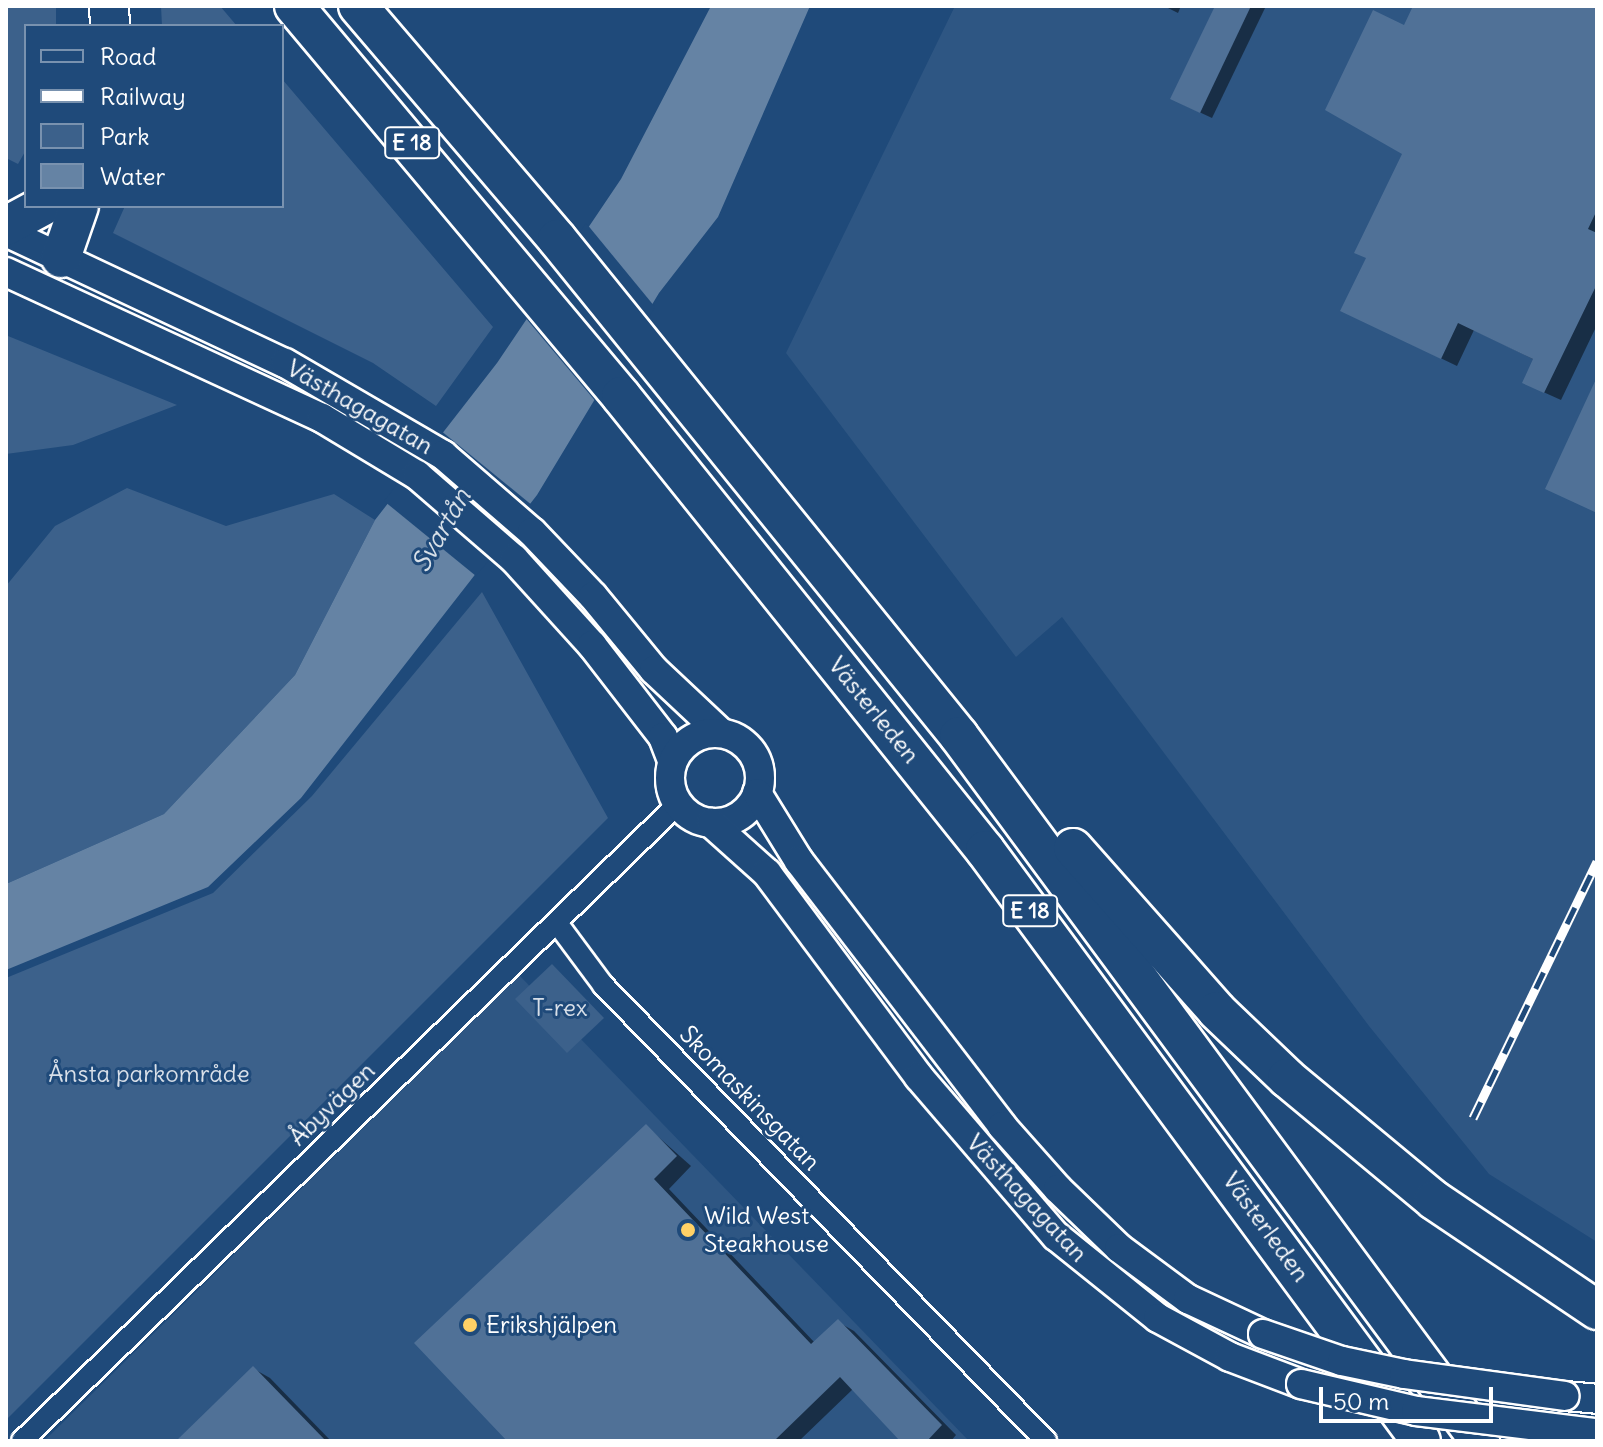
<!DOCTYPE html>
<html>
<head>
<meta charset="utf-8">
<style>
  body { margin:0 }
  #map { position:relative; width:1603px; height:1447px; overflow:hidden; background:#1f4a7a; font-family:Delius,sans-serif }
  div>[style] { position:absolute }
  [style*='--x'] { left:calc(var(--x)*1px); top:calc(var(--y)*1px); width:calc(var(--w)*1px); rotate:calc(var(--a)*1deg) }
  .built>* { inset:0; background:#2e5683 }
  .green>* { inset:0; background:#3c618b }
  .water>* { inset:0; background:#6583a4 }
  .pier>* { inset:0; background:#1f4a7a }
  .shadow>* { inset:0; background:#0007 }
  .building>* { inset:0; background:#507197 }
  .roads { filter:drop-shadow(2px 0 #fff) drop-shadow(-2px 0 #fff) drop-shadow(0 2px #fff) drop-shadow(0 -2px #fff) }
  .street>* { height:20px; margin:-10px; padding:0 10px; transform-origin:10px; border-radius:10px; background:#1f4a7a }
  .secondary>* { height:28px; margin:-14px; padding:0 14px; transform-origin:14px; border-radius:14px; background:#1f4a7a }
  .secondary>.ring { margin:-14px; padding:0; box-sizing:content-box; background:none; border:28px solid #1f4a7a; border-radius:50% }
  .highway>* { height:38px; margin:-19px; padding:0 19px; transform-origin:19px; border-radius:19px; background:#1f4a7a }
  .rail>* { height:9px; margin-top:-4.5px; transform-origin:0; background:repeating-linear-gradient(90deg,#1f4a7a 0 18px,#fff 0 36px); box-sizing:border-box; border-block:2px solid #fff }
  .bridges { filter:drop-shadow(2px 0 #fff) drop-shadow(-2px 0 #fff) drop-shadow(0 2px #fff) drop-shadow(0 -2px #fff) }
  .secondary-bridge>* { height:28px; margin:-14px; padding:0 14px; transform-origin:14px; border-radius:14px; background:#1f4a7a }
  .dots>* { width:22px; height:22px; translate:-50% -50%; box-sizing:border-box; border:4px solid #1f4a7a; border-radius:50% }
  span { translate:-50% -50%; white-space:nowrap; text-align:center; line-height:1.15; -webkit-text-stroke:6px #1f4a7a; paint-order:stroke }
  .shield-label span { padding:2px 6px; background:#1f4a7a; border:2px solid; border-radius:6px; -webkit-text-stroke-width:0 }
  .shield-label { font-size:22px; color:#fff; font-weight:700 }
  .street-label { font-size:24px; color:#fff }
  .park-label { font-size:24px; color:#d8dfe8 }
  .poi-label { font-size:24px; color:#fff }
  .left { translate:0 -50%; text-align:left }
  .water-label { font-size:26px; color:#d8e0e8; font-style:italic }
  .frame { position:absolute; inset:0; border:8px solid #fff; pointer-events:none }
  .legend { position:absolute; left:24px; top:24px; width:260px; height:184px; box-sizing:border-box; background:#1f4a7a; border:2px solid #7992af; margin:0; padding:10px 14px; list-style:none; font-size:24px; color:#fff }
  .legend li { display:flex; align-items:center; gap:16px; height:40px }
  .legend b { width:40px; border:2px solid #7992af }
  .scale { position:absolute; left:1319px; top:1387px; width:174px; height:36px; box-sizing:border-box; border:4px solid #fff; border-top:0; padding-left:10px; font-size:24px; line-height:28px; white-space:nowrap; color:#fff; -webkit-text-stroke:6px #1f4a7a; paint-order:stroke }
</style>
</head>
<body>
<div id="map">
  <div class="built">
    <div style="clip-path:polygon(955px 6px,1597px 6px,1597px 1242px,1489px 1174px,1369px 1026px,1062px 617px,1016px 657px,786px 353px)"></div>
    <div style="clip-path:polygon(519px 975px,969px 1441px,44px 1441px)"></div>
  </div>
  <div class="green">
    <div style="clip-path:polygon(6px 6px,56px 6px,56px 26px,26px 26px,26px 150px,18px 164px,6px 158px)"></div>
    <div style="clip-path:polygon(161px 6px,220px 6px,237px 26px,162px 26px)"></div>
    <div style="clip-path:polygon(282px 79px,493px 327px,436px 406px,373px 363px,113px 233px,125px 206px,282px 206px)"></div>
    <div style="clip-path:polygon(6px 335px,8px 336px,177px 405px,73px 445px,6px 454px)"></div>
    <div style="clip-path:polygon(127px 488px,226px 526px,334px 494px,375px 520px,295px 675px,164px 814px,6px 884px,6px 586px,55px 526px)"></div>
    <div style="clip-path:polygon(482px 592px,608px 818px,6px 1420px,6px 978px,213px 893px,312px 796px)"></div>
    <div style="clip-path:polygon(552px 964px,604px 1018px,567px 1053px,515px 999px)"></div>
  </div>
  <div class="water">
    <div style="clip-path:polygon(711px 6px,810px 6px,718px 217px,659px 293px,537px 495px,301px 798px,208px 887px,6px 970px,6px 884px,164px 814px,295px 675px,375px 520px,497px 363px,621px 179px)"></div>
  </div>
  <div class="pier">
    <div style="clip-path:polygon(586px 223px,655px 307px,597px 403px,524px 316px)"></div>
    <div style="clip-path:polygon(440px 430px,533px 506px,476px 576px,384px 501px)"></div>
  </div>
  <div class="shadow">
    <div style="clip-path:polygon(1164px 6px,1181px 6px,1178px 13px)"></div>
    <div style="clip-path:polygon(1217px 6px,1266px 6px,1212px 118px,1184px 105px)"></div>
    <div style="clip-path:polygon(1416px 6px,1597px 6px,1597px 325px,1561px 400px,1541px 391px,1535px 360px,1474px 330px,1457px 366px,1359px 319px,1368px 258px,1404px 153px,1405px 27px)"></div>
    <div style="clip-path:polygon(646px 1126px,691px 1166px,669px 1189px,815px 1343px,838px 1322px,854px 1331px,956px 1435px,951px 1441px,903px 1441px,853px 1389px,799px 1441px,510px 1441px)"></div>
    <div style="clip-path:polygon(254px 1369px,270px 1378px,331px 1441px,179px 1441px)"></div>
  </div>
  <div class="building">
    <div style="clip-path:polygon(1215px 6px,1251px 6px,1200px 113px,1170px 99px)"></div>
    <div style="clip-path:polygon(1413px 6px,1597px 6px,1597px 210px,1588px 229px,1597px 233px,1597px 284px,1544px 393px,1522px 383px,1533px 359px,1458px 323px,1441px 359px,1340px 311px,1366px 258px,1354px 253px,1402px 154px,1325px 110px,1373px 10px,1404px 25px)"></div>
    <div style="clip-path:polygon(1597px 377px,1597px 513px,1545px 489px)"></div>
    <div style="clip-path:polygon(646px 1124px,677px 1156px,654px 1179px,811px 1344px,838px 1319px,942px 1425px,927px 1441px,900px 1441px,840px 1377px,774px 1441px,507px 1441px,414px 1343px)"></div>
    <div style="clip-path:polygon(253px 1366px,326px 1441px,176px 1441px)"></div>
  </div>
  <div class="roads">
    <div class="street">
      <div style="--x:557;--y:923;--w:77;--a:53.4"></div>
      <div style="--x:603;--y:985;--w:636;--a:45.83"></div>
      <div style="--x:22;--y:1441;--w:914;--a:-44.16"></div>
    </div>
    <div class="secondary">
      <div style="--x:6;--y:232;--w:308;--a:25.2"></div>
      <div style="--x:285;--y:363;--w:183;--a:30.2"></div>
      <div style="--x:443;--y:455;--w:118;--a:40.9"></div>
      <div style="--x:532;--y:532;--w:88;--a:46.4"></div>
      <div style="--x:593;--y:596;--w:96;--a:50.5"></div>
      <div style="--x:654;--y:670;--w:92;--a:43.2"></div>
      <div style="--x:6;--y:272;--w:348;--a:24.8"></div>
      <div style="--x:322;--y:418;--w:111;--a:31"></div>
      <div style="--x:417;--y:475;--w:128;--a:40.9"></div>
      <div style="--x:514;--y:559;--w:116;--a:47.8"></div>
      <div style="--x:592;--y:645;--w:116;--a:52.3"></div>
      <div style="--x:663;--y:737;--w:26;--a:69"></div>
      <div class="ring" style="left:670px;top:733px;width:62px;height:62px"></div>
      <div style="--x:757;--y:793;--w:80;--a:58.3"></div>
      <div style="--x:799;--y:861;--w:334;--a:52.5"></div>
      <div style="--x:1002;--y:1126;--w:84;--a:48.4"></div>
      <div style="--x:1058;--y:1189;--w:85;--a:44"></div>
      <div style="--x:1119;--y:1248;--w:86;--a:36.5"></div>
      <div style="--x:1188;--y:1299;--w:83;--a:25"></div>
      <div style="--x:711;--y:823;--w:75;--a:41.8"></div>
      <div style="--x:767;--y:873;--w:254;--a:53.3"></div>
      <div style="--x:919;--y:1077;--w:210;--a:49.3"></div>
      <div style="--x:1056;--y:1236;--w:131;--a:38.8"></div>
      <div style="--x:1158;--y:1318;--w:82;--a:28.4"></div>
      <div style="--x:1230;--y:1357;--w:76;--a:20.8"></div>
      <div style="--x:1565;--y:1396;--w:32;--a:5"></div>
    </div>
    <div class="highway">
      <div style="--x:109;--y:6;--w:20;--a:87"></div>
      <div style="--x:294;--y:6;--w:509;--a:50.02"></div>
      <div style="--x:621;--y:396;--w:582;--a:51.28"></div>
      <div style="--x:985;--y:850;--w:734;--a:53.58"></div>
      <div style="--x:358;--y:6;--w:306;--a:49.5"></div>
      <div style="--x:557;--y:239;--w:639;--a:51.03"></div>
      <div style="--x:959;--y:736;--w:877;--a:53.54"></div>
      <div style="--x:6;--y:226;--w:42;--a:-28.4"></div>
      <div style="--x:61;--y:258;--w:55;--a:-70.9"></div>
      <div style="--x:1073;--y:848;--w:217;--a:48.5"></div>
      <div style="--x:1217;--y:1011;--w:97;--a:43.7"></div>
      <div style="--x:1287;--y:1078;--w:191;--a:39.7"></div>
      <div style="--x:1434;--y:1200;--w:197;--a:34"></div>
    </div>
  </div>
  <div class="rail">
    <div style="--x:1473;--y:1118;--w:285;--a:-64.2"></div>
  </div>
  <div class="bridges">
    <div class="secondary-bridge">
      <div style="--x:1263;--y:1334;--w:83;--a:18.9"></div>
      <div style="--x:1342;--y:1361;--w:63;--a:11.8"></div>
      <div style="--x:1404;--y:1374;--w:162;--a:7.8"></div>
      <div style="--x:1301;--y:1384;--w:118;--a:13.2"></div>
      <div style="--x:1416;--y:1411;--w:179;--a:7"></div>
    </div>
  </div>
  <div class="dots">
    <div style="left:688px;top:1230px;background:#ffd166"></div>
    <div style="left:470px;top:1325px;background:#ffd166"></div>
  </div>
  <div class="shield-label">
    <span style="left:412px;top:143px">E 18</span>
    <span style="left:1030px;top:911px">E 18</span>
  </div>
  <div class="street-label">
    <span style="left:360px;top:407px;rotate:30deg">Västhagagatan</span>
    <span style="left:874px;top:710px;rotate:51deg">Västerleden</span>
    <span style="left:750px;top:1098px;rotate:46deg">Skomaskinsgatan</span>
    <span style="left:332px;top:1104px;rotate:-44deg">Åbyvägen</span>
    <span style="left:1027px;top:1198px;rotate:47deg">Västhagagatan</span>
    <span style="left:1266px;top:1227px;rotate:54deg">Västerleden</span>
  </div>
  <div class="park-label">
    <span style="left:560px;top:1008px">T-rex</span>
    <span style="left:149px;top:1074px">Ånsta parkområde</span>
  </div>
  <div class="poi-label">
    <span class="left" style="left:704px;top:1230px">Wild West<br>Steakhouse</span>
    <span class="left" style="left:486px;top:1325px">Erikshjälpen</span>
  </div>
  <div class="water-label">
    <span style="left:441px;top:530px;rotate:-60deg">Svartån</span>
  </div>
  <div class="frame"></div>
  <ul class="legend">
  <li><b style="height:10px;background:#1f4a7a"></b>Road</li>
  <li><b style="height:10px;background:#fff"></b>Railway</li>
  <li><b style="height:22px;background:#3c618b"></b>Park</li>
  <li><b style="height:22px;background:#6583a4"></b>Water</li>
  </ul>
  <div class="scale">50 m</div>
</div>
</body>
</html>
